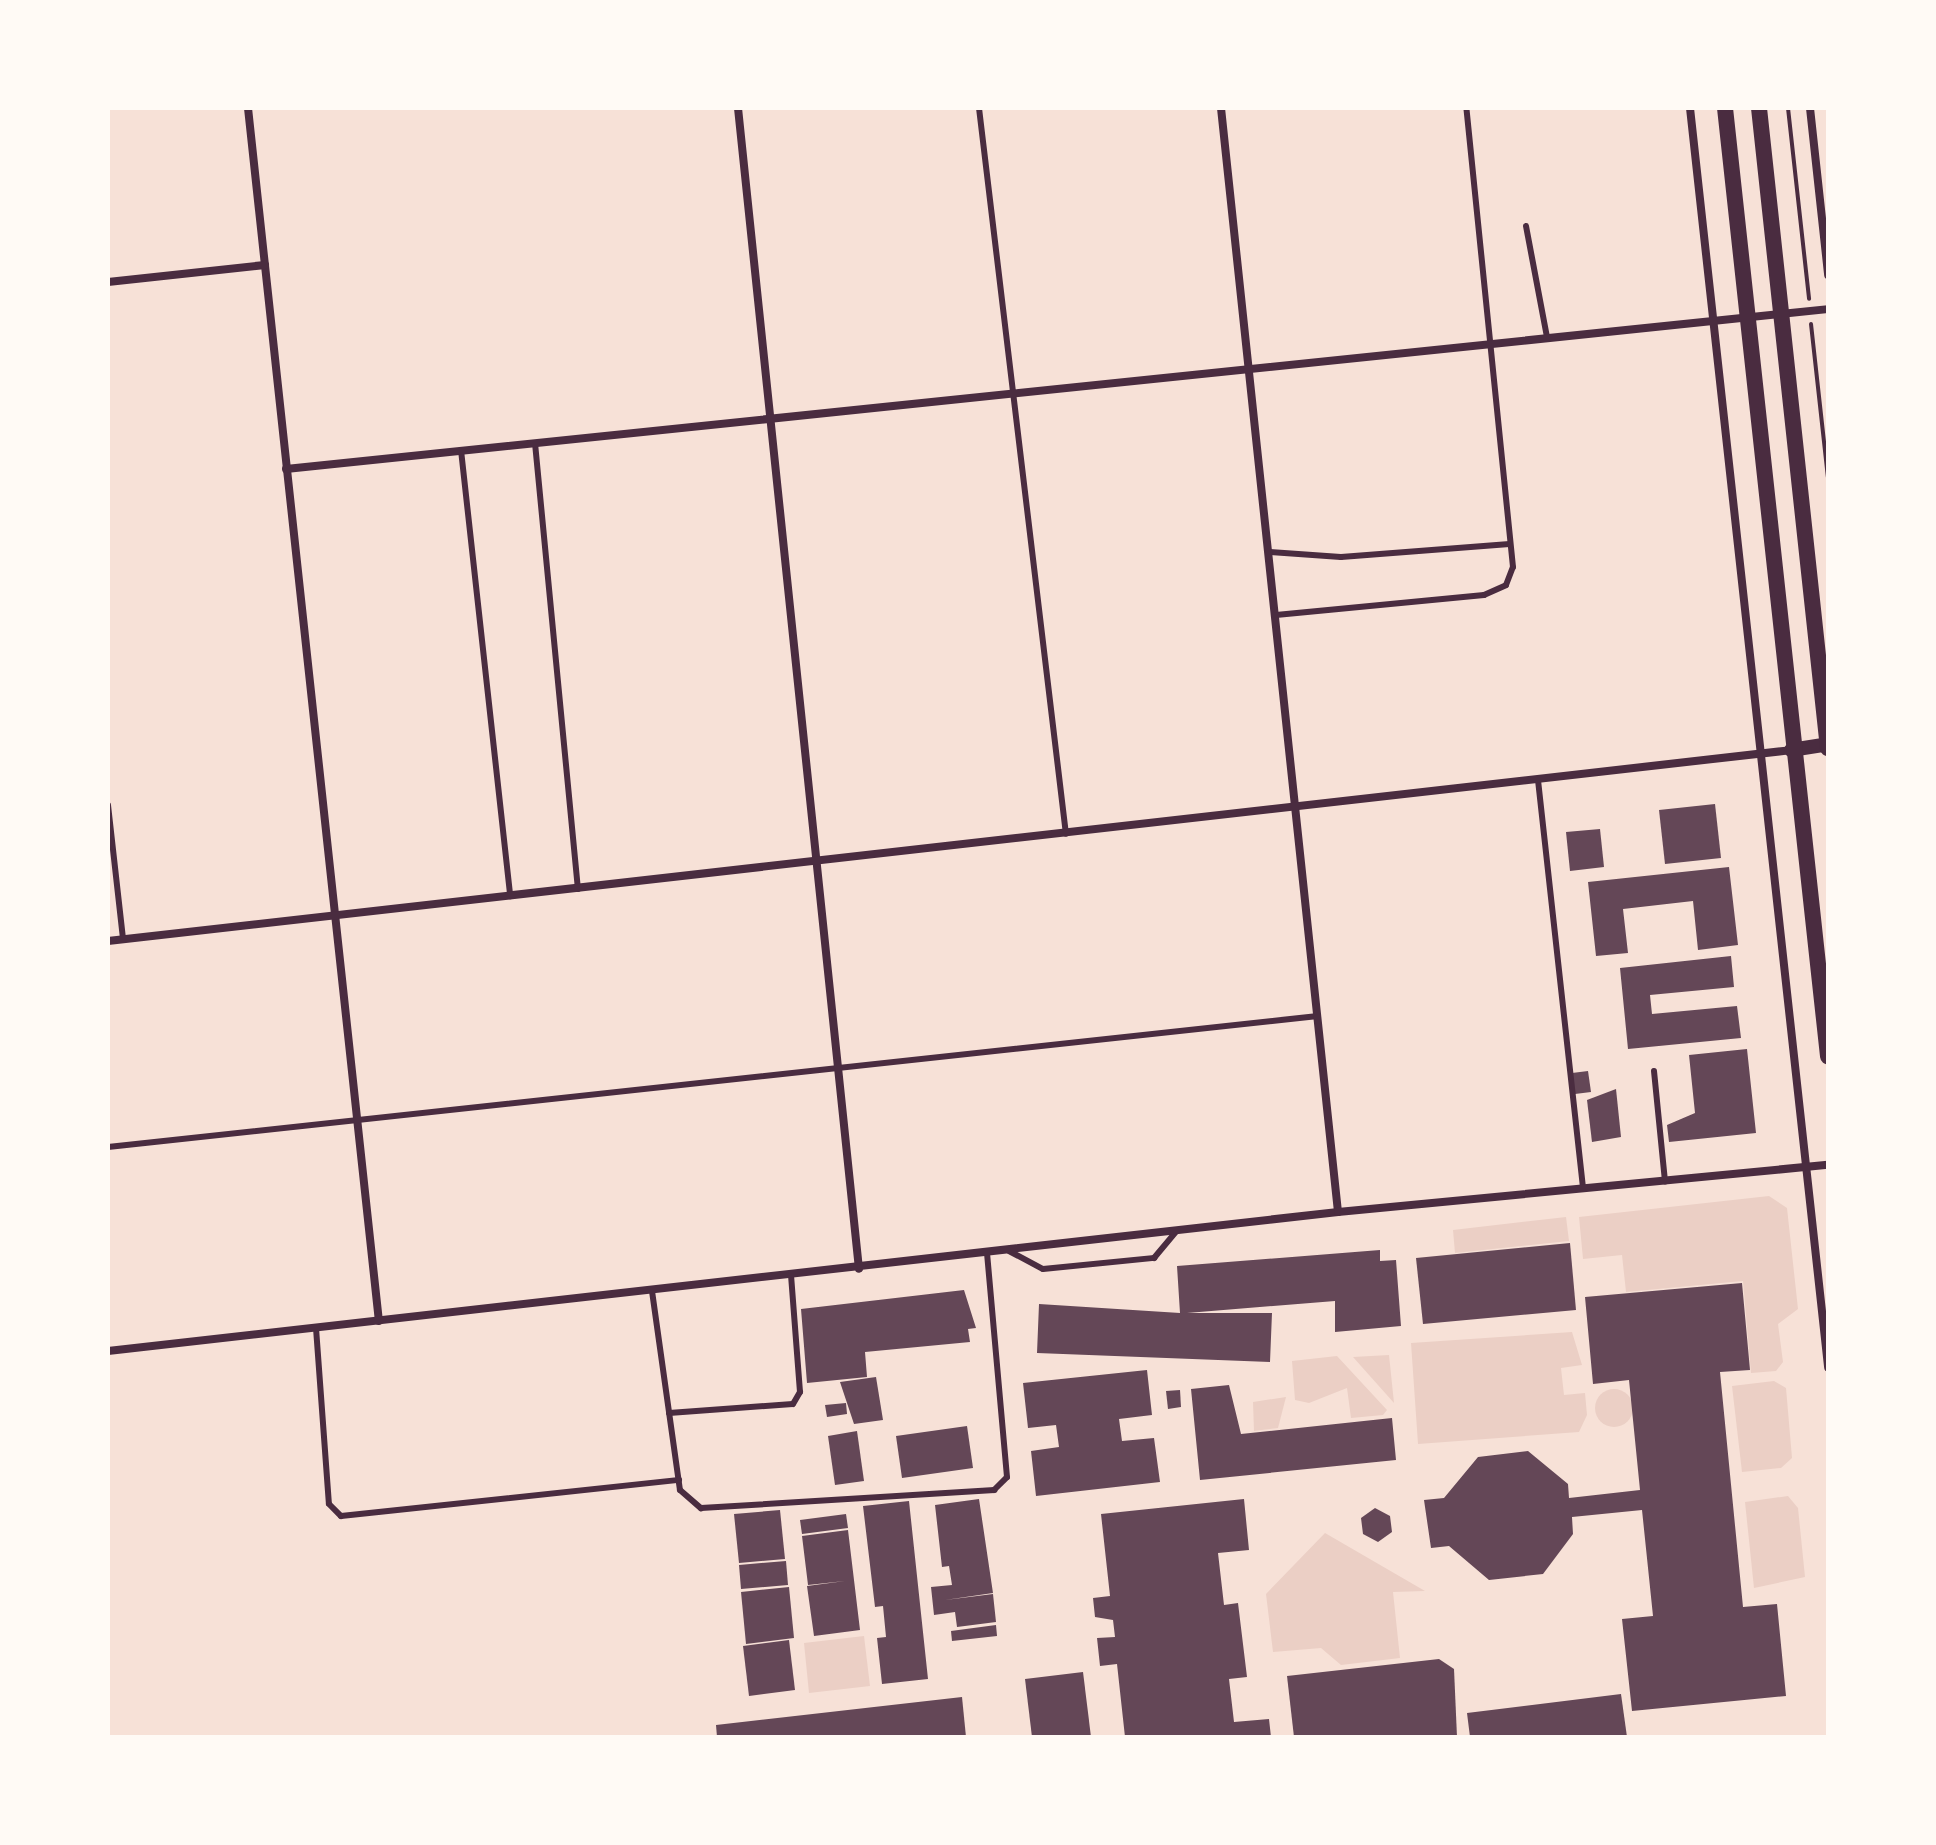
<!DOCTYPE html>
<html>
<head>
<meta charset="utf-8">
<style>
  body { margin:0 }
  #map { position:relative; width:1936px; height:1845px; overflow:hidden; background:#f7e1d7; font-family:Overpass,sans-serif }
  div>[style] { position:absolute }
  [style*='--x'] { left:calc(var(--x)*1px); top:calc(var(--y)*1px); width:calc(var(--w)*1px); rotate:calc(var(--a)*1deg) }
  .green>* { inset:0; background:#ebcfc5 }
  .round { border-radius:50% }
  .building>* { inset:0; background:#644757 }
  .path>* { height:4px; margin:-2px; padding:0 2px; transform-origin:2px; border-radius:2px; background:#4a2c40 }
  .service>* { height:6px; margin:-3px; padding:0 3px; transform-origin:3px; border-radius:3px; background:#4a2c40 }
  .minor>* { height:8px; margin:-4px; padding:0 4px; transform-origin:4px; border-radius:4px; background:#4a2c40 }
  .tertiary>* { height:14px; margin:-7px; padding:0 7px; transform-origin:7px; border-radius:7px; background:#4a2c40 }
  .secondary>* { height:16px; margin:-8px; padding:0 8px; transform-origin:8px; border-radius:8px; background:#4a2c40 }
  span { translate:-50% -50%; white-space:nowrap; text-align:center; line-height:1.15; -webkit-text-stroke:6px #fffaf5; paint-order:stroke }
  .frame { position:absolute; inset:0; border:110px solid #fffaf5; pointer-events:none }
</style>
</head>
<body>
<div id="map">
  <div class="green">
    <div style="clip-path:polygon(1769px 1196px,1787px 1208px,1798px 1309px,1778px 1324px,1783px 1362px,1776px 1371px,1751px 1373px,1743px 1281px,1626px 1292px,1622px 1255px,1583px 1259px,1579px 1217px)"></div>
    <div style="clip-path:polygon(1566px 1217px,1569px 1241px,1455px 1253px,1453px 1230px)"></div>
    <div style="clip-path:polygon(1572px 1332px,1582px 1365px,1561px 1368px,1564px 1395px,1585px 1393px,1587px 1415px,1579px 1432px,1418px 1444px,1411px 1343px)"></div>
    <div style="clip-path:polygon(1389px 1355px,1394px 1403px,1353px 1357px)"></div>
    <div style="clip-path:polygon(1337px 1356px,1387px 1410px,1383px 1415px,1351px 1418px,1347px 1388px,1309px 1403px,1295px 1400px,1292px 1361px)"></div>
    <div style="clip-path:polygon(1774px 1381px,1786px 1388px,1792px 1458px,1781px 1468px,1742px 1472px,1732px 1386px)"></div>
    <div class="round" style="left:1595px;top:1389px;width:38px;height:38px"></div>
    <div style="clip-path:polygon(1286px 1397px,1278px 1428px,1254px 1431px,1253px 1402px)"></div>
    <div style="clip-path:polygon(1788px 1496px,1798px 1508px,1805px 1577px,1754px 1588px,1745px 1502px)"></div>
    <div style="clip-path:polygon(1325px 1533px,1425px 1591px,1393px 1592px,1400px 1658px,1341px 1665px,1321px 1648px,1273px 1652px,1266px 1594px)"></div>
    <div style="clip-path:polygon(864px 1636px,870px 1686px,809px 1693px,804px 1643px)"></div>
  </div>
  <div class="building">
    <div style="clip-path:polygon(1715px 804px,1721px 858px,1665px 864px,1659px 810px)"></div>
    <div style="clip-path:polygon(1600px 829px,1604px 867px,1570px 871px,1566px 832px)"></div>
    <div style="clip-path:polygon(1729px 867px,1738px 945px,1698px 950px,1693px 901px,1623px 909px,1628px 953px,1596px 956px,1588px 882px)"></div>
    <div style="clip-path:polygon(1731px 956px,1734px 987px,1650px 995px,1652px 1014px,1737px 1006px,1741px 1038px,1628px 1049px,1620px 968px)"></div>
    <div style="clip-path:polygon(1747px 1049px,1756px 1133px,1669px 1142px,1667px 1125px,1695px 1113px,1689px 1055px)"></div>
    <div style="clip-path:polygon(1588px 1071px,1591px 1092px,1575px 1094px,1572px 1073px)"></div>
    <div style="clip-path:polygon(1616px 1089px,1621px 1137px,1592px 1142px,1587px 1100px)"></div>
    <div style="clip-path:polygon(1570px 1243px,1576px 1310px,1423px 1324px,1416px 1258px)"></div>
    <div style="clip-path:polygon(1380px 1250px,1380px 1261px,1396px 1260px,1401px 1326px,1335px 1332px,1335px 1301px,1187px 1313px,1272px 1313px,1270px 1362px,1037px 1353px,1039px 1304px,1180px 1313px,1177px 1266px)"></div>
    <div style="clip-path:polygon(1742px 1283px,1750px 1370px,1720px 1372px,1743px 1607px,1777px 1604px,1786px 1696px,1632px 1711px,1622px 1619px,1653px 1616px,1642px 1510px,1572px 1517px,1573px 1534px,1543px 1574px,1489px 1580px,1449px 1546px,1431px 1548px,1424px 1500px,1444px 1498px,1478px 1457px,1528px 1451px,1568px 1484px,1569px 1498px,1640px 1490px,1629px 1380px,1593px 1384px,1585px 1297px)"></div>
    <div style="clip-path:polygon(964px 1290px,976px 1328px,968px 1329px,970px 1342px,865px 1352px,867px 1377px,807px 1383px,801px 1309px)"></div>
    <div style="clip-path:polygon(1147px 1370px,1152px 1415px,1119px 1419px,1122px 1441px,1154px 1438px,1160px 1482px,1036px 1496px,1031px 1451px,1059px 1447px,1056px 1425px,1028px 1428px,1023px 1383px)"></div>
    <div style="clip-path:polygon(876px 1377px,883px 1420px,854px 1424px,840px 1382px)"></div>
    <div style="clip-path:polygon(1229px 1385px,1241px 1434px,1392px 1418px,1396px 1460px,1200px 1480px,1191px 1389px)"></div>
    <div style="clip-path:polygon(1180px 1390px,1181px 1407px,1168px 1409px,1166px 1391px)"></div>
    <div style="clip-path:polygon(846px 1403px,847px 1414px,827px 1417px,825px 1405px)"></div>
    <div style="clip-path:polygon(967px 1426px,973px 1468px,902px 1478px,896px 1436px)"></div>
    <div style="clip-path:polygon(857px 1431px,864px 1481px,835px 1485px,828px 1436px)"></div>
    <div style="clip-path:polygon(979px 1499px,993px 1593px,945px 1600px,993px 1594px,996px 1622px,957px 1627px,955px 1612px,934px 1615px,931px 1587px,952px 1585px,949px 1566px,942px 1567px,935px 1505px)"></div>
    <div style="clip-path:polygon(1244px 1499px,1249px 1550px,1218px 1553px,1224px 1605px,1238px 1603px,1247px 1677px,1229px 1679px,1234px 1722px,1269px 1719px,1271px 1737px,1125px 1737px,1117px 1664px,1100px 1666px,1097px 1638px,1115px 1637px,1113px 1620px,1095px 1617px,1093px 1598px,1110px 1596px,1101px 1514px)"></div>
    <div style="clip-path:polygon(909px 1501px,928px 1679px,882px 1684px,877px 1638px,886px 1637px,883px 1606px,875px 1607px,863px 1506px)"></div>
    <div style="clip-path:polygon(1375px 1508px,1390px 1516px,1392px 1532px,1378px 1542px,1363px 1534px,1361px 1518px)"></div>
    <div style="clip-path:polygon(780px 1510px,785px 1559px,739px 1563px,734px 1514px)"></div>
    <div style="clip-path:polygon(846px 1514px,848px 1528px,802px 1534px,800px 1520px)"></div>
    <div style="clip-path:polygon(848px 1530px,860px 1630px,814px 1636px,807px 1586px,845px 1581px,808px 1585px,802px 1536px)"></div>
    <div style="clip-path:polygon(786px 1561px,788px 1585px,741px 1589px,739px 1565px)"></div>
    <div style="clip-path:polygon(789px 1587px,794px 1638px,746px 1644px,741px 1592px)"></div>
    <div style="clip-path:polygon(996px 1625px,997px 1636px,952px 1641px,951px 1631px)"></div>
    <div style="clip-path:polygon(789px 1640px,795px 1690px,749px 1696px,743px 1646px)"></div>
    <div style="clip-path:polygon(1439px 1659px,1454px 1669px,1457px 1737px,1294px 1737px,1287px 1676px)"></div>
    <div style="clip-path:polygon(1083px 1672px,1091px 1737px,1032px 1737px,1025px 1679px)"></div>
    <div style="clip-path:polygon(1621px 1694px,1627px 1737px,1470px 1737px,1467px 1713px)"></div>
    <div style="clip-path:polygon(962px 1697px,966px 1737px,717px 1737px,716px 1725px)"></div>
  </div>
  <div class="path">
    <div style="--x:1788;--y:108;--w:192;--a:83.7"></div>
    <div style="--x:1811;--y:324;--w:154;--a:83.7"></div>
  </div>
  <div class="service">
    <div style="--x:979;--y:108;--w:731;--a:83.17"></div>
    <div style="--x:1526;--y:226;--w:113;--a:79.3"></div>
    <div style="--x:535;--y:443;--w:448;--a:84.5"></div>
    <div style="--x:461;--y:450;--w:449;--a:83.7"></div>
    <div style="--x:1270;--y:552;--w:71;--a:4"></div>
    <div style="--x:1341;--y:557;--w:169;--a:-4.4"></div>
    <div style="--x:1276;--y:615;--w:209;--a:-5.5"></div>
    <div style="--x:1484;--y:595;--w:24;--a:-24"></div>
    <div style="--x:1506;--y:585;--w:19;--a:-69"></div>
    <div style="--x:1513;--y:567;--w:461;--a:-95.8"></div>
    <div style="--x:1538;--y:780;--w:410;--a:83.7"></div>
    <div style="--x:108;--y:805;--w:135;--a:83.6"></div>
    <div style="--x:1654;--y:1071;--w:111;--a:84.3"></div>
    <div style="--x:108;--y:1147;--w:1217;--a:-6.18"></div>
    <div style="--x:1009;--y:1251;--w:38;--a:28"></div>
    <div style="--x:1043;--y:1269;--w:112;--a:-5.7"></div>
    <div style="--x:1154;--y:1258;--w:35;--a:-50"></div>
    <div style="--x:652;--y:1291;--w:201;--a:82"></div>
    <div style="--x:680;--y:1490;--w:28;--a:41"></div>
    <div style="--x:701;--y:1508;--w:294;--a:-3.5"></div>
    <div style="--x:994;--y:1490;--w:18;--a:-45"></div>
    <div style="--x:1007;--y:1477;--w:224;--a:-95.1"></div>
    <div style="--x:316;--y:1328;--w:176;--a:85.8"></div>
    <div style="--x:329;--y:1504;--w:17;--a:45"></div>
    <div style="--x:341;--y:1516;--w:340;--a:-6.1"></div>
    <div style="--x:669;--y:1413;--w:124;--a:-4.2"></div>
    <div style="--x:793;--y:1404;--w:14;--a:-60"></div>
    <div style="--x:800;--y:1392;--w:116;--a:-94.4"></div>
  </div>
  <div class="minor">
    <div style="--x:248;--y:108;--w:1220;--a:83.84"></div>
    <div style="--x:738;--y:108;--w:1167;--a:84.05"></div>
    <div style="--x:1221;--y:108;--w:1110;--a:83.95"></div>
    <div style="--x:1690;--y:108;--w:1267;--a:83.74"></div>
    <div style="--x:1810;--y:108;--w:168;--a:83.8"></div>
    <div style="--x:108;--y:282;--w:158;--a:-6.2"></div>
    <div style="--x:286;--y:469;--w:1550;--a:-5.92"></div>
    <div style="--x:108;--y:941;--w:1694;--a:-6.47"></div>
    <div style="--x:108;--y:1351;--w:1238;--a:-6.45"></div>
    <div style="--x:1338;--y:1212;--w:492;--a:-5.5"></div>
  </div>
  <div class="tertiary">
    <div style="--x:1791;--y:750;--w:37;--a:-9"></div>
  </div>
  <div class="secondary">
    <div style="--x:1725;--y:108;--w:954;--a:83.8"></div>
    <div style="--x:1759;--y:108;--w:644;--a:83.85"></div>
  </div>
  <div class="frame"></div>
</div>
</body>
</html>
